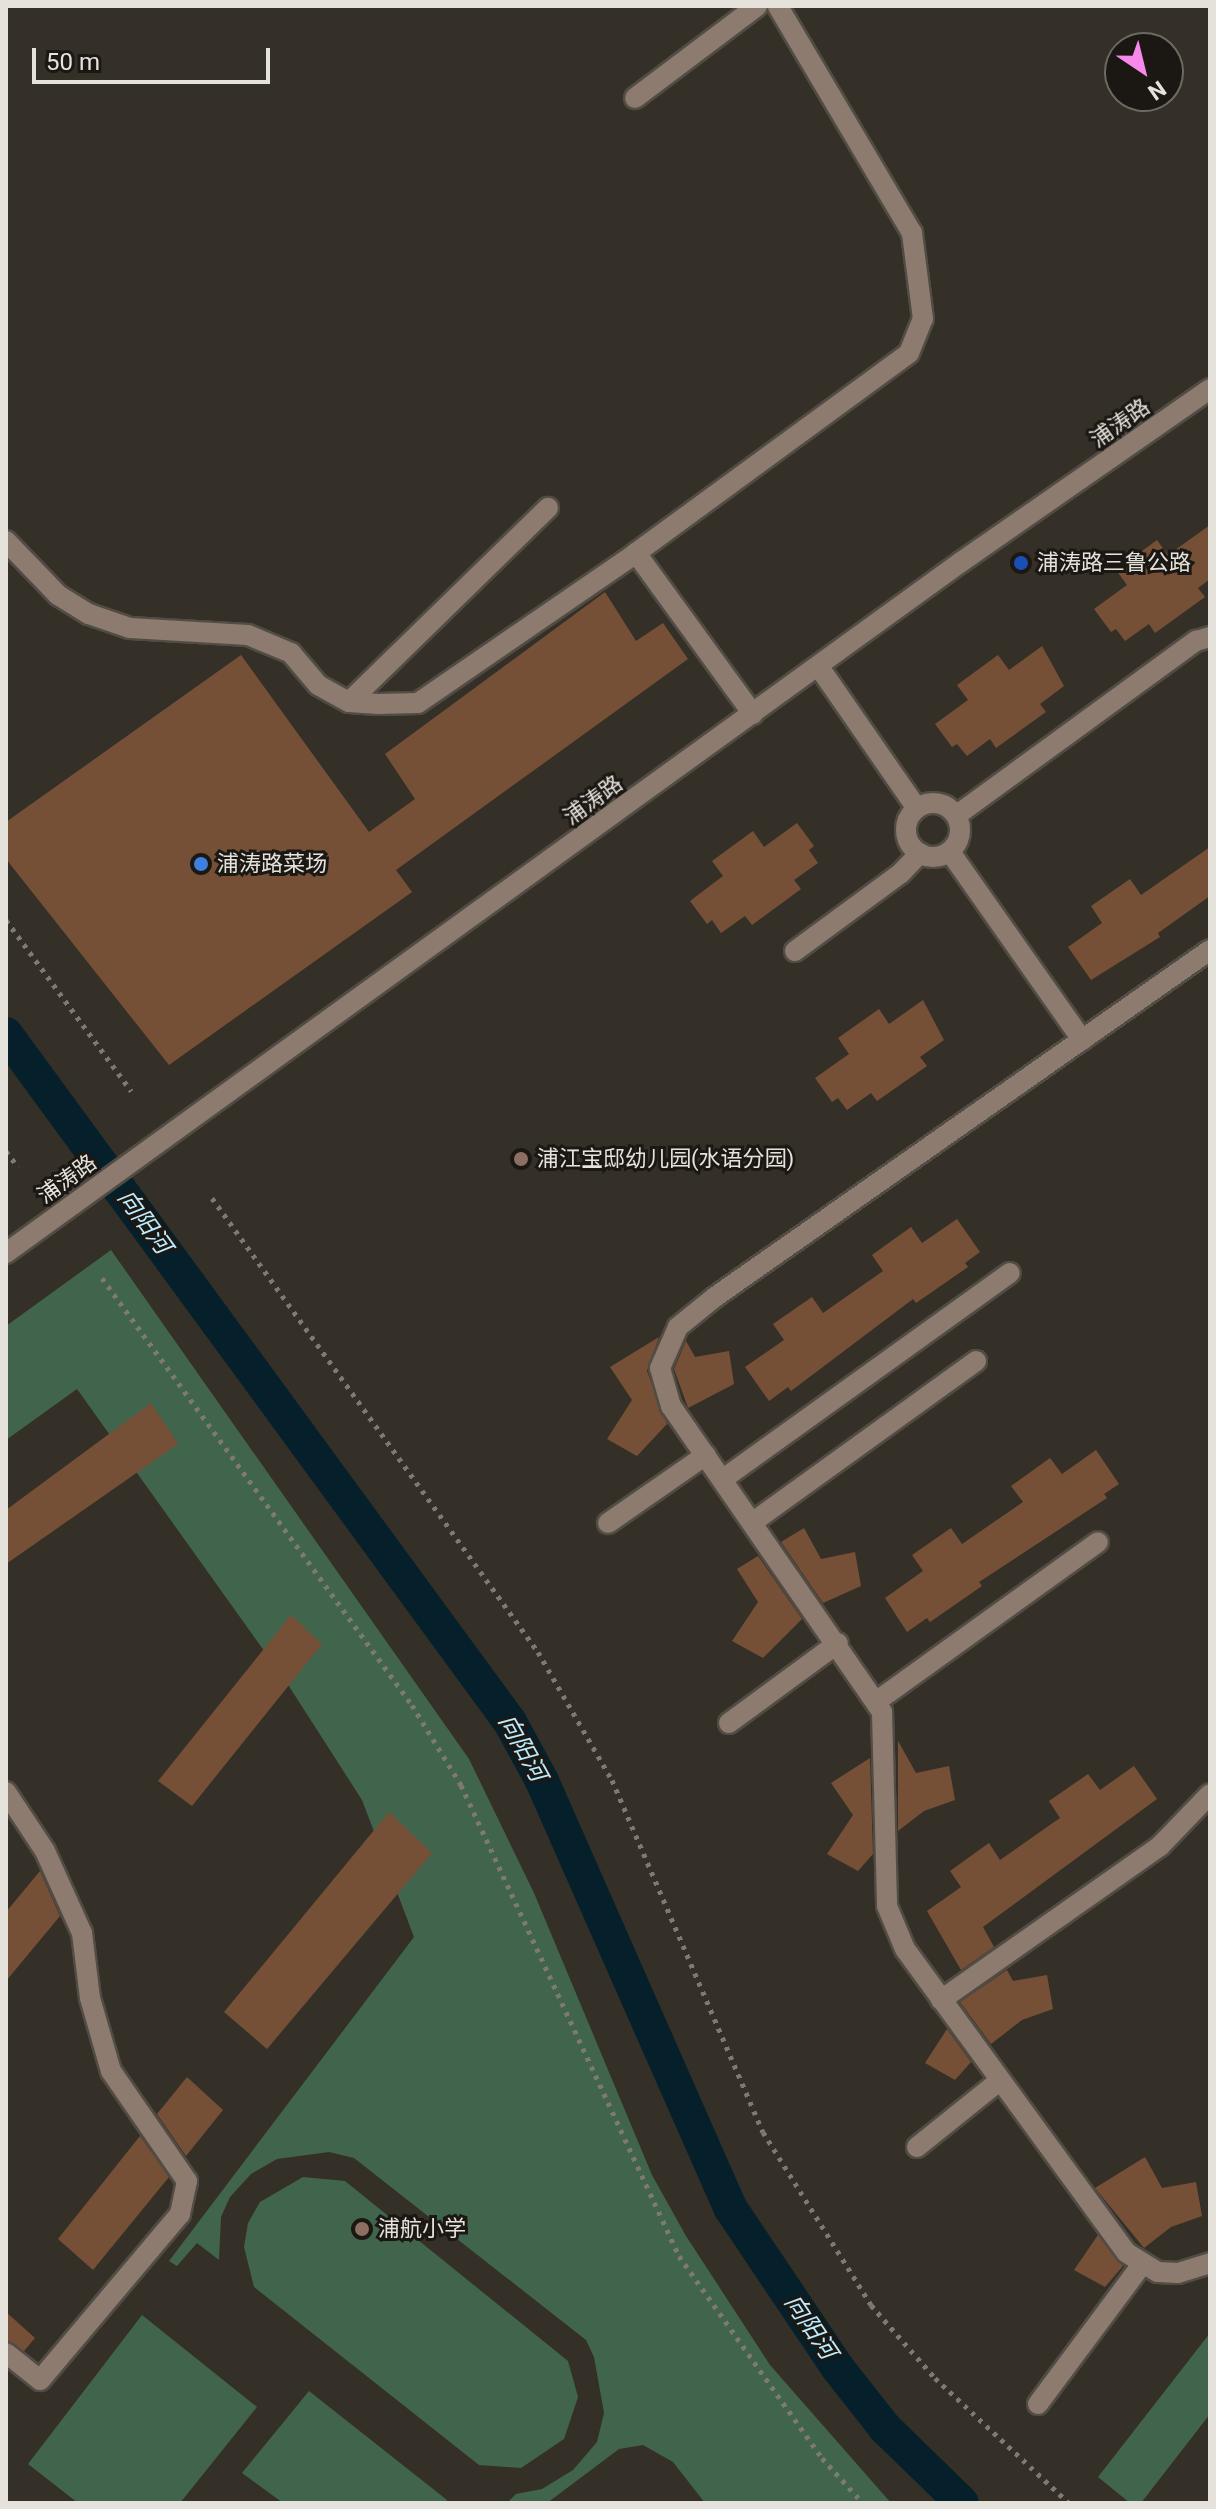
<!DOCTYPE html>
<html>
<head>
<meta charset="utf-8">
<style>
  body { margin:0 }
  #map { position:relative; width:1216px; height:2509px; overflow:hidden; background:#353027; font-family:Roboto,"Noto Sans SC",sans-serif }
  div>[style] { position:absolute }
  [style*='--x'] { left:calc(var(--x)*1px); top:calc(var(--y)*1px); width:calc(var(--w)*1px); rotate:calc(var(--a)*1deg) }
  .green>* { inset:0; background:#41644d }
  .canal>* { height:34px; margin:-17px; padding:0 17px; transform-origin:17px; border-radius:17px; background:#05202a }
  .building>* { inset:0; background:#755037 }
  .path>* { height:5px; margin-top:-2.5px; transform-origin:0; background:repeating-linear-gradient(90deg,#7e7a72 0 4px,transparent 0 10px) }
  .roads { filter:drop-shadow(2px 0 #514c44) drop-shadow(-2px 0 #514c44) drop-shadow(0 2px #514c44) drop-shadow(0 -2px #514c44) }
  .minor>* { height:20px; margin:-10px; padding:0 10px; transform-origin:10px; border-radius:10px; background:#8c7b6e }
  .minor>.ring { margin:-10px; padding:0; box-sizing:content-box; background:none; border:20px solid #8c7b6e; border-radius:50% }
  .dots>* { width:22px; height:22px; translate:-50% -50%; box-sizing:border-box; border:4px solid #1b1814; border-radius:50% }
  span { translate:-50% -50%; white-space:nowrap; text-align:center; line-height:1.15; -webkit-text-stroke:6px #1b1814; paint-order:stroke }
  .street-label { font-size:22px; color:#e5e2dc }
  .poi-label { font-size:22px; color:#e5e2dc }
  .left { translate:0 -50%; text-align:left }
  .water-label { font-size:24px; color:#bcecff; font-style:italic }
  .frame { position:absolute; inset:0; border:8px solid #e5e2dc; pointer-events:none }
  .north { position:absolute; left:1104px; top:32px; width:80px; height:80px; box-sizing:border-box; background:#1b1814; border:2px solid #6c6964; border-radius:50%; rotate:145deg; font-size:22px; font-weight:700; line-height:32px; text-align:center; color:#e5e2dc }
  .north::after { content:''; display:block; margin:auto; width:28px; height:36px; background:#f788ec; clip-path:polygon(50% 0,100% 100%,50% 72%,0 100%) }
  .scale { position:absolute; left:32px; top:48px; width:238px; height:36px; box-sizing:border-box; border:4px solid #e5e2dc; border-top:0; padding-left:10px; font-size:24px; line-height:28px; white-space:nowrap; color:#e5e2dc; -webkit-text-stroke:6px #1b1814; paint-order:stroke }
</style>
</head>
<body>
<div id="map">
  <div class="green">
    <div style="clip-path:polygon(111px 1250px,469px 1759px,534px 1893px,652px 2175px,686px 2236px,770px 2365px,891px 2503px,705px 2503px,673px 2462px,643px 2445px,619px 2449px,547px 2503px,507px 2503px,516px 2494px,542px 2489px,573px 2470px,597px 2442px,604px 2413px,594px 2357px,586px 2340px,354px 2158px,329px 2152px,277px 2159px,251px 2174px,230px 2197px,221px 2217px,219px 2260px,197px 2243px,177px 2266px,169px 2261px,414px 1937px,362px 1800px,285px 1680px,77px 1389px,6px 1440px,6px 1326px)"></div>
    <div style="clip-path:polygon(303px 2177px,345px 2181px,568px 2361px,578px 2397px,564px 2439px,521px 2468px,479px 2465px,254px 2287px,244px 2247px,248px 2223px,260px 2202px)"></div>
    <div style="clip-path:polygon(142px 2315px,257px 2407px,180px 2503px,78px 2503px,28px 2464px)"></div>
    <div style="clip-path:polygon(1210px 2333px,1210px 2414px,1141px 2503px,1130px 2503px,1098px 2477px)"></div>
    <div style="clip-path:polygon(309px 2391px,447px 2500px,445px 2503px,283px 2503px,242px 2473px)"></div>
  </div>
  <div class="canal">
    <div style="--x:6;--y:1034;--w:853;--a:53.78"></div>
    <div style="--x:510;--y:1722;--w:67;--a:61.5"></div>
    <div style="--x:542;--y:1781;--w:468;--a:66.2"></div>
    <div style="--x:731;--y:2209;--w:190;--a:56.1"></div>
    <div style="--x:837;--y:2367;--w:78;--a:51.8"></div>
    <div style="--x:885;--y:2428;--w:107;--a:44.2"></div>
  </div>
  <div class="building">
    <div style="clip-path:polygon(1210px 525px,1210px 579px,1198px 588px,1205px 597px,1155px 633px,1149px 624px,1125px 641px,1116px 629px,1111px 632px,1094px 609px,1127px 585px,1116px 570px,1157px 540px,1168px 555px)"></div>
    <div style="clip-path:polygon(605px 592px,636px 641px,663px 623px,688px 659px,396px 870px,412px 892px,169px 1065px,6px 859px,6px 822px,241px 655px,369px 832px,415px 799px,385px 754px)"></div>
    <div style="clip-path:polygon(1042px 646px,1064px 686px,1040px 704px,1046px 712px,996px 748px,990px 739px,967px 756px,957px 744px,952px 747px,935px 724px,968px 700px,957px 685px,998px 655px,1009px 670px)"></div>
    <div style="clip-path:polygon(797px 823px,814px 846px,809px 850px,818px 863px,794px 880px,801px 889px,752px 925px,745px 916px,721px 933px,712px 920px,707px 924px,690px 901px,723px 876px,712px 861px,753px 831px,764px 847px)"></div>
    <div style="clip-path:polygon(1210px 847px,1210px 896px,1158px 933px,1160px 937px,1091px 980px,1068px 947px,1102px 923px,1091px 906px,1130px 879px,1141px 895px)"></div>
    <div style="clip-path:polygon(923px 1000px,944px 1040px,920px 1057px,927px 1066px,877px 1101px,871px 1093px,847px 1110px,838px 1098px,832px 1102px,815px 1078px,849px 1054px,838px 1038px,879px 1009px,889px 1024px)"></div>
    <div style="clip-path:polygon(957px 1219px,980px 1252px,965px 1263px,968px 1267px,916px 1303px,913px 1299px,791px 1391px,788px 1387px,769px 1401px,745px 1367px,784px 1340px,773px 1324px,812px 1297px,823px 1313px,883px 1271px,872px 1255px,911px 1227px,922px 1243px)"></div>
    <div style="clip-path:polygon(659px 1337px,647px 1371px,667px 1424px,637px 1456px,607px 1439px,632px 1400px,610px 1367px)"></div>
    <div style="clip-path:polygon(686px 1341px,695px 1357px,729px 1351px,734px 1384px,688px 1408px,674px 1369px)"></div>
    <div style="clip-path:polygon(151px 1403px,178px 1444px,6px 1564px,6px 1510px)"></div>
    <div style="clip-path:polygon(1096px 1450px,1119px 1484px,1104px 1494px,1107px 1498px,979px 1582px,982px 1586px,930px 1622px,927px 1618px,907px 1632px,885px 1598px,923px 1571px,912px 1555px,951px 1528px,962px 1544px,1023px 1502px,1011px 1486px,1050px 1458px,1062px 1474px)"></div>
    <div style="clip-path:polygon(804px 1528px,821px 1559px,855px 1552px,861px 1586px,823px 1603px,781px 1542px)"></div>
    <div style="clip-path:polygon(758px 1556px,802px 1619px,763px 1658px,732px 1641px,758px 1602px,737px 1569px)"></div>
    <div style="clip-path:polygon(291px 1615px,322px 1644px,192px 1806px,158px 1781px)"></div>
    <div style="clip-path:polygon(898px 1741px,916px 1773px,949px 1766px,955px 1800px,924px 1811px,898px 1831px)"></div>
    <div style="clip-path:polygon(870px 1758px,873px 1854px,858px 1871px,827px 1854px,853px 1815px,831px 1783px)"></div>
    <div style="clip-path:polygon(1134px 1766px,1157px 1799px,983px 1927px,994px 1947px,961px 1970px,927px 1911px,961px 1887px,950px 1871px,989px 1843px,1000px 1860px,1060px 1818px,1049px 1801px,1088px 1774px,1100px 1790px)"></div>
    <div style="clip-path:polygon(389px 1812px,432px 1853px,267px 2049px,224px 2012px)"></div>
    <div style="clip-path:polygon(40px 1871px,60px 1916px,6px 1981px,6px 1912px)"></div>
    <div style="clip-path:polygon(1007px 1970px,1013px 1981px,1047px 1975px,1053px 2009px,1022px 2020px,991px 2044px,960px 2002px)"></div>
    <div style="clip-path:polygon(947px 2029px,971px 2062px,955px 2080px,925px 2063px)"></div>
    <div style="clip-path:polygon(187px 2077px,223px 2110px,186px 2156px,157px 2114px)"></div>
    <div style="clip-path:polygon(140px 2136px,169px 2177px,93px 2270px,58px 2239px)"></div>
    <div style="clip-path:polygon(1145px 2157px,1162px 2188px,1196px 2182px,1202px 2216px,1171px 2227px,1144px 2248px,1095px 2188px)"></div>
    <div style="clip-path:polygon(1098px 2235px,1123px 2266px,1105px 2287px,1074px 2270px)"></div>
    <div style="clip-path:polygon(6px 2312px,35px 2338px,24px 2351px,6px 2340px)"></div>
  </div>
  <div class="path">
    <div style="--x:6;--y:920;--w:212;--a:53.8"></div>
    <div style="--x:6;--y:1151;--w:20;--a:53"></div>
    <div style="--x:212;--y:1198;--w:559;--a:54.32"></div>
    <div style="--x:538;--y:1652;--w:148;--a:60"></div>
    <div style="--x:612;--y:1780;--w:383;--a:66.8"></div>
    <div style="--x:763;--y:2132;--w:204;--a:58"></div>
    <div style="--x:871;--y:2305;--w:97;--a:48.8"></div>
    <div style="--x:935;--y:2378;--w:183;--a:43"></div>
    <div style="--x:102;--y:1278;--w:528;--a:54.02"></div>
    <div style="--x:412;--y:1705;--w:94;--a:58.5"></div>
    <div style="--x:461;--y:1785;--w:519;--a:65.16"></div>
    <div style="--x:679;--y:2256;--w:247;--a:54.7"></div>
    <div style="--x:822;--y:2458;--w:61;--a:47.7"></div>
  </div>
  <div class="roads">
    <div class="minor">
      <div style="--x:635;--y:98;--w:153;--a:-37"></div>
      <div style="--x:6;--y:541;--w:75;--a:46.1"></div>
      <div style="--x:58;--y:595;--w:36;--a:32"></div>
      <div style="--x:89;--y:614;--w:43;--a:18.9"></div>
      <div style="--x:130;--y:628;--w:118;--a:3.4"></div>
      <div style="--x:248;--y:635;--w:47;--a:22.7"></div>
      <div style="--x:291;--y:653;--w:42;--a:49.8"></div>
      <div style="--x:318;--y:685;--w:35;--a:29"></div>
      <div style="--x:349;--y:702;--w:29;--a:4"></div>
      <div style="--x:378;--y:704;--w:40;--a:-1.4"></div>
      <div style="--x:418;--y:703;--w:265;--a:-34.5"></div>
      <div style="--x:636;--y:553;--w:338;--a:-36.2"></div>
      <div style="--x:909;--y:353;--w:37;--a:-68"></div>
      <div style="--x:923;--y:319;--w:87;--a:-97.3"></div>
      <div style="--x:912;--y:233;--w:264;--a:-120.6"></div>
      <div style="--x:636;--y:553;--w:199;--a:54"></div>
      <div style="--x:819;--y:667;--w:170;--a:55.3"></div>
      <div style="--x:349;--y:702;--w:278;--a:-44.3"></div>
      <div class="ring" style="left:906px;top:803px;width:34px;height:34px"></div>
      <div style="--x:957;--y:815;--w:296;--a:-36.1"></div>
      <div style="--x:1196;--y:641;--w:15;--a:-16"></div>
      <div style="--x:950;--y:852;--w:230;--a:54.9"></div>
      <div style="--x:1210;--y:950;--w:605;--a:144.97"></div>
      <div style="--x:715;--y:1297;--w:48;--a:141"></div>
      <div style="--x:678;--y:1327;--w:45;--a:113.7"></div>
      <div style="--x:660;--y:1368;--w:40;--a:74"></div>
      <div style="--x:671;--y:1406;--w:372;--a:55.4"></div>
      <div style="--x:882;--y:1712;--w:194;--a:88.5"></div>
      <div style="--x:887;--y:1906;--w:47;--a:67.3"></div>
      <div style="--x:905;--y:1949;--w:376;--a:53.9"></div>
      <div style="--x:1127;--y:2253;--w:36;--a:32"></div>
      <div style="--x:1158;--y:2272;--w:20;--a:3"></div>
      <div style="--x:1178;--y:2273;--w:34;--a:-17"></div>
      <div style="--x:795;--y:951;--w:130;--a:-36.3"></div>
      <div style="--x:900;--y:874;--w:29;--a:-46"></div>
      <div style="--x:6;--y:1253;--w:1179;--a:-35.89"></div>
      <div style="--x:961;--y:562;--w:303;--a:-34.8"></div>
      <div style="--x:723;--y:1479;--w:353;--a:-35.7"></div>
      <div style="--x:753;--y:1522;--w:275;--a:-35.8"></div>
      <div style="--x:608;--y:1523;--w:119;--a:-34.8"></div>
      <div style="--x:877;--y:1701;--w:272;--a:-35.7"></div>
      <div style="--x:729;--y:1723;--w:135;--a:-36.3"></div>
      <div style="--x:6;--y:1792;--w:71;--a:56.5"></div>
      <div style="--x:45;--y:1851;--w:90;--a:65.7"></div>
      <div style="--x:82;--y:1933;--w:65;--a:83"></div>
      <div style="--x:90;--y:1998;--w:76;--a:74"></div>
      <div style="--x:111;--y:2071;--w:134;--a:55.4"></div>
      <div style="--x:187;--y:2181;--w:34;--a:102"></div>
      <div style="--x:180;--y:2214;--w:217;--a:130.1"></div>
      <div style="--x:40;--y:2380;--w:43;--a:-141.5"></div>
      <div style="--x:941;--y:2000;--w:268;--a:-35.1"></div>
      <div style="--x:1160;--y:1846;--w:72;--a:-46.1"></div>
      <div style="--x:917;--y:2147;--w:105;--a:-38.8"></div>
      <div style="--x:1038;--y:2404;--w:172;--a:-53.3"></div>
    </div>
  </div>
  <div class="dots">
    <div style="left:1021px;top:563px;background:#1a4fb4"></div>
    <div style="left:201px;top:864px;background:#3f7fe0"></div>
    <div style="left:521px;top:1159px;background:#8d6e63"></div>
    <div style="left:362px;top:2229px;background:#8d6e63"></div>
  </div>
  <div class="street-label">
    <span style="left:1120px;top:423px;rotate:-35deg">浦涛路</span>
    <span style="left:593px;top:800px;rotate:-36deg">浦涛路</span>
    <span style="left:67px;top:1179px;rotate:-36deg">浦涛路</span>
  </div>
  <div class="poi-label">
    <span class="left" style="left:1037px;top:563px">浦涛路三鲁公路</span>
    <span class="left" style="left:217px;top:864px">浦涛路菜场</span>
    <span class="left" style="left:537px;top:1159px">浦江宝邸幼儿园(水语分园)</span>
    <span class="left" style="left:378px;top:2229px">浦航小学</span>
  </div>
  <div class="water-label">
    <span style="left:144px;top:1222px;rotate:54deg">向阳河</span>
    <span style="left:522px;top:1748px;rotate:61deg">向阳河</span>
    <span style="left:810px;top:2327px;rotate:56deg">向阳河</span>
  </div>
  <div class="frame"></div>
  <div class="north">N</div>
  <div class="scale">50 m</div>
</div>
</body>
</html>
